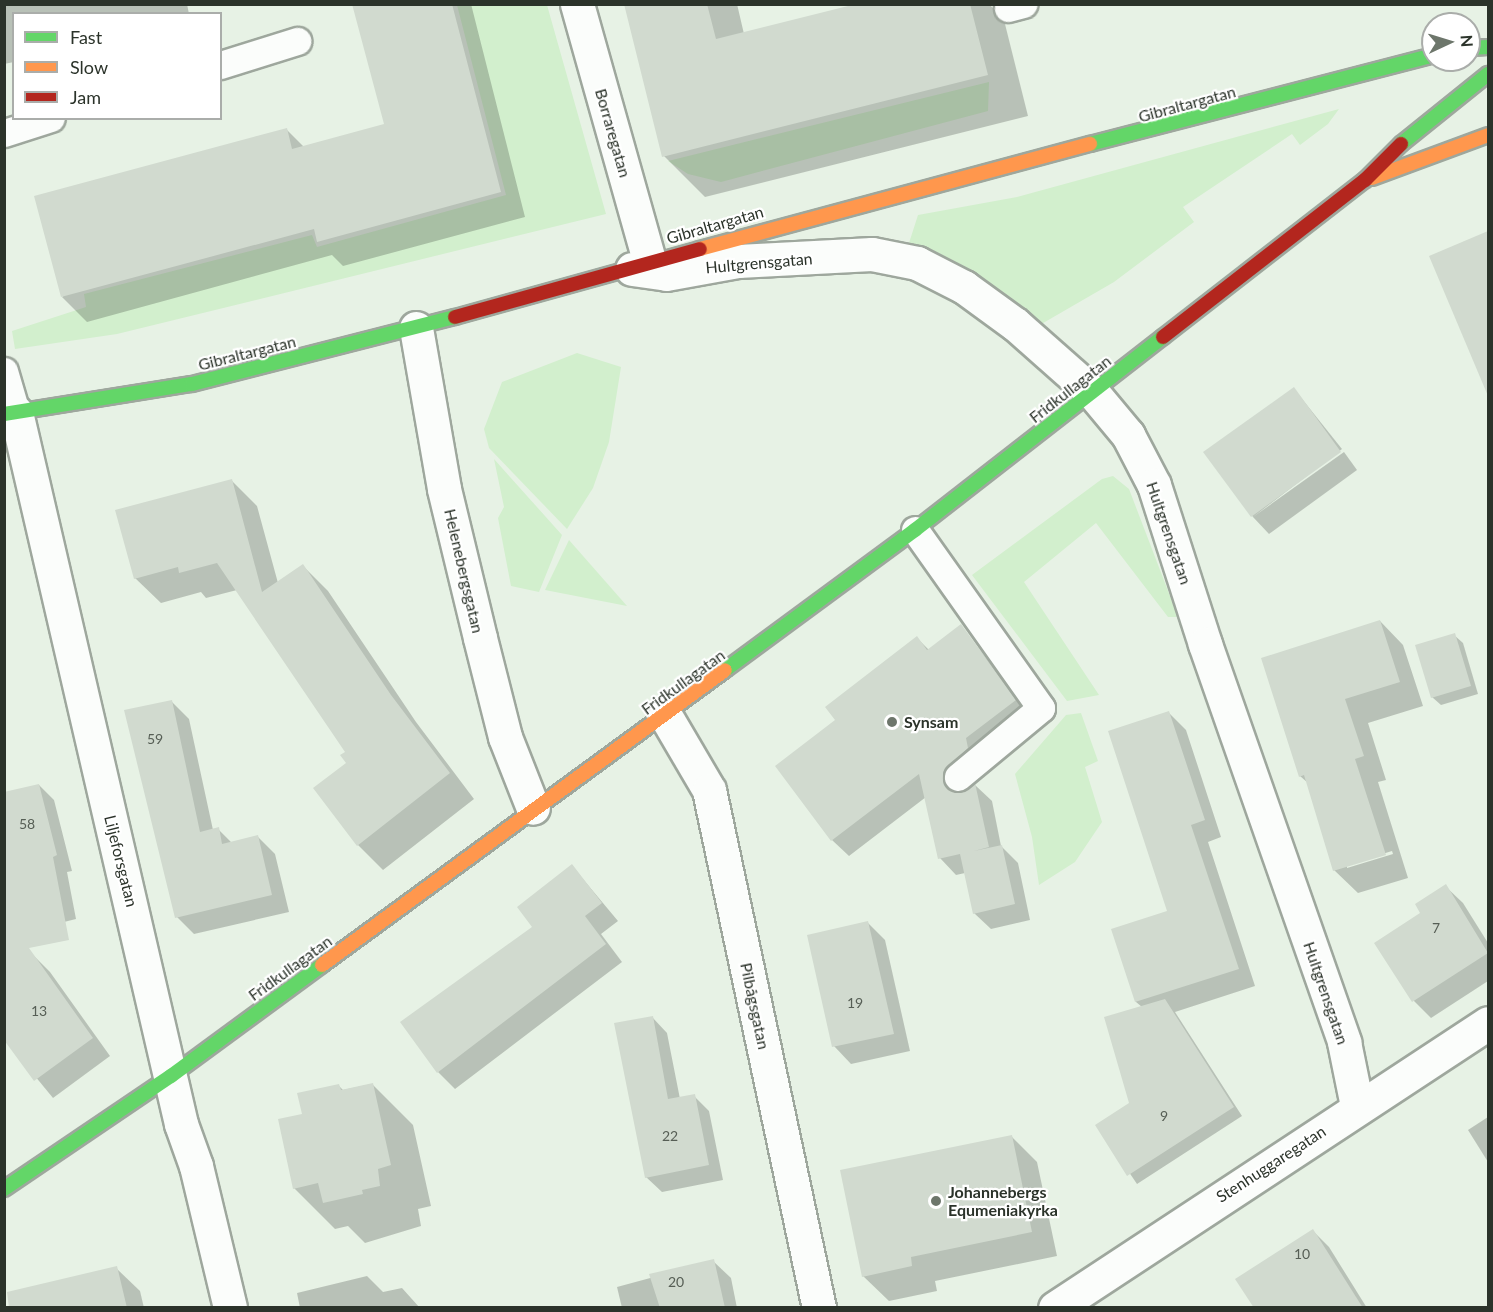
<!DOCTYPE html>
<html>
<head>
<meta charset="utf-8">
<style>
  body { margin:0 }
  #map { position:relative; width:1493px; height:1312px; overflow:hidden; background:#e7f2e5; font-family:Lato,sans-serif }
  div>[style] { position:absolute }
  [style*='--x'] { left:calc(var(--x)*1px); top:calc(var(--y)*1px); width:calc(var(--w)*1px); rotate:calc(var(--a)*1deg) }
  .green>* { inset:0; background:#d2efcd }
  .shadow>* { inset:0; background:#0003 }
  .building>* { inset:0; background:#d1dacf }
  .roads { filter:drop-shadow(2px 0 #9ea79d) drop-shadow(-2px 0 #9ea79d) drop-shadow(0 2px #9ea79d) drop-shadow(0 -2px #9ea79d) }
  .lane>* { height:27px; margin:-13.5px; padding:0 13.5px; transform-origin:13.5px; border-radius:13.5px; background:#fbfdfb }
  .street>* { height:33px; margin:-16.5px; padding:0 16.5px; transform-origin:16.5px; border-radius:16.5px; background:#fbfdfb }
  .fast>* { height:14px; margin:-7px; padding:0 7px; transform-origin:7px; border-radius:7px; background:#63d668 }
  .slow>* { height:14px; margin:-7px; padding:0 7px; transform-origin:7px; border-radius:7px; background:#ff974d }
  .jam>* { height:14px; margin:-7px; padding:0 7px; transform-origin:7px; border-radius:7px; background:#b3261e }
  .dots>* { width:16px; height:16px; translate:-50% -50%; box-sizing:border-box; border:3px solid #fff; border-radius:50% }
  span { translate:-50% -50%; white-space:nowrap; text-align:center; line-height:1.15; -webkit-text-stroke:4.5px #fff; paint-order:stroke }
  .number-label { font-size:14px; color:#565e55 }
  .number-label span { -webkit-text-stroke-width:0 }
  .street-label { font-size:16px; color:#2b332a }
  .poi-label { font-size:16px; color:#2b332a; font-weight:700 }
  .left { translate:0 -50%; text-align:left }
  .frame { position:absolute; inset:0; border:6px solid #2b332a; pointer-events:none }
  .legend { position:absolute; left:12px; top:12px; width:210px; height:108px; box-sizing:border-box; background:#fff; border:2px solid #aaadaa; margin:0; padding:8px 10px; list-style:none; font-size:18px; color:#2b332a }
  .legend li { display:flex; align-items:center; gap:12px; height:30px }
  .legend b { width:30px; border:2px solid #aaadaa }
  .north { position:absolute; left:1421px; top:12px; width:60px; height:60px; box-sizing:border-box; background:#fff; border:2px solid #aaadaa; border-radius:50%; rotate:86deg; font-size:16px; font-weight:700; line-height:24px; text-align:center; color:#2b332a }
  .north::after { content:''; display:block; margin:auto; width:21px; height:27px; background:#6d766b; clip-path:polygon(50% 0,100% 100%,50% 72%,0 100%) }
</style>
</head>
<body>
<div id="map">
  <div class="green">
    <div style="clip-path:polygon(457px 5px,547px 5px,606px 214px,117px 334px,15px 349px,12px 331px,86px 307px,84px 294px,312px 235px,317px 247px,506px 195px)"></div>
    <div style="clip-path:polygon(989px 82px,988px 111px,721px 182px,688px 174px,668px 161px)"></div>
    <div style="clip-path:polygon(1339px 109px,1328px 124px,1300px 145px,1292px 134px,1183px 207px,1194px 222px,1114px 282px,1038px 326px,951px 262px,909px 243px,918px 215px,1017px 197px)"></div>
    <div style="clip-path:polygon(577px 353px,621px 367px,609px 442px,593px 488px,567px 529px,489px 448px,484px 429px,502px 382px)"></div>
    <div style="clip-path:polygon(494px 459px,562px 535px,539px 592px,511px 586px,498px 518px,504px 507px)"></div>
    <div style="clip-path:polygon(1113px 476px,1129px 489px,1178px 617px,1168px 617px,1096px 523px,1024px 582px,1099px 695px,1067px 701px,972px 575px,1102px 479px)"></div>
    <div style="clip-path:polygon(569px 540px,627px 606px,545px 590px)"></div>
    <div style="clip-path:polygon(1081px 713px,1098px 761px,1085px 767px,1102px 822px,1075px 862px,1039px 885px,1032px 837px,1015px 774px,1066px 715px)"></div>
  </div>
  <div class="shadow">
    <div style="clip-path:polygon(4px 4px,187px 4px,189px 14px,14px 14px,14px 62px,4px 64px)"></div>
    <div style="clip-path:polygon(353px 4px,471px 4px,525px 217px,343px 266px,332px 255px,87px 322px,62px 297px,286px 129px,304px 147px,386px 125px)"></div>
    <div style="clip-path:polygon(626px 4px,737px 4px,744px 34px,862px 4px,989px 4px,1004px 20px,1028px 116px,705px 197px,664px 156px)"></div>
    <div style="clip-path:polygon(1488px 233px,1488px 378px,1477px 366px,1431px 257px)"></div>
    <div style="clip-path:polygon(1294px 389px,1342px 449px,1253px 517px,1205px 453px)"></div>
    <div style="clip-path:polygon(1344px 452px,1357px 470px,1269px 534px,1253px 517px)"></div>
    <div style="clip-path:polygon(232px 481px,257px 506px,278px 583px,303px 566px,328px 591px,416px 722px,474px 799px,383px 870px,358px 845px,347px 752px,237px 590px,206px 598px,201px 592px,161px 603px,135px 578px)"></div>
    <div style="clip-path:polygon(evenodd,1380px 621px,1403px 645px,1423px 706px,1368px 723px,1386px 780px,1378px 782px,1408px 878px,1358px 893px,1334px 870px,1308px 783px,1300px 776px,1380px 621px,1392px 851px,1393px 854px,1347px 868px,1347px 865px,1392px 851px)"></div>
    <div style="clip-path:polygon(961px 626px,1031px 717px,964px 782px,960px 795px,975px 785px,992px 801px,1001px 846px,1018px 863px,1030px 920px,991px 929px,974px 913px,965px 873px,956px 875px,940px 858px,926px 797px,849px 856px,832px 840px,837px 720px,917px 638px,929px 650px)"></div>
    <div style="clip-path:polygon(1454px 635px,1463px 643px,1478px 694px,1441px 705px,1432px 697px)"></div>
    <div style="clip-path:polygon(171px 701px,189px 719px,213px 830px,218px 829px,232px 843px,258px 837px,275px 854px,289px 912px,194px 934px,177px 917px)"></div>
    <div style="clip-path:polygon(1169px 713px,1186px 730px,1221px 837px,1208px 842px,1255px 986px,1175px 1012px,1242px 1116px,1137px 1184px,1097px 1125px,1131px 1103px,1142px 1007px,1136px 1002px,1113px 930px,1168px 912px)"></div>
    <div style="clip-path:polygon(39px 785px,54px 800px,72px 871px,67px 872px,76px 919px,4px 937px)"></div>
    <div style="clip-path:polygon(572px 866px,618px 921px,601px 934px,622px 962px,455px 1089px,438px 1072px)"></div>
    <div style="clip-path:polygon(1445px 886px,1463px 903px,1488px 943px,1488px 981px,1431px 1018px,1414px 1001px,1422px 914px)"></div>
    <div style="clip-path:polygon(868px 923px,885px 940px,910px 1051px,851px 1064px,834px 1046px)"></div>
    <div style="clip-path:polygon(33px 955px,50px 972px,110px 1056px,53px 1098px,16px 1053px)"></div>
    <div style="clip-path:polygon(652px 1017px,667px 1033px,680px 1099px,694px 1096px,709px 1111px,723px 1180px,662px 1192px,646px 1177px)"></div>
    <div style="clip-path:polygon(372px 1084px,413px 1125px,431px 1206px,418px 1209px,421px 1226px,365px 1243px,348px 1226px,335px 1229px,294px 1188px,303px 1115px,339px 1086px,343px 1090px)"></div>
    <div style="clip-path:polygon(1488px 1117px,1488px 1162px,1468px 1130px)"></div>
    <div style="clip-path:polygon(1012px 1137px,1037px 1162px,1057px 1256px,935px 1281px,937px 1291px,889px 1301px,863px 1276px)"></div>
    <div style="clip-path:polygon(1313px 1231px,1329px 1247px,1367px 1308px,1256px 1308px)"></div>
    <div style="clip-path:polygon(713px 1261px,731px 1278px,737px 1308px,622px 1308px,617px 1287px)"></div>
    <div style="clip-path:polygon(116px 1268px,140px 1291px,144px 1308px,34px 1308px)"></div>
    <div style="clip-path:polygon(367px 1276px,383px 1292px,402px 1288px,420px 1308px,300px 1308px,297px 1293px)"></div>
  </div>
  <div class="building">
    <div style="clip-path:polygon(352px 4px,452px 4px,501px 192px,317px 242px,314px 229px,61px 297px,34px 196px,287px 128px,292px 149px,384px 124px)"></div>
    <div style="clip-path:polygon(624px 4px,707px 4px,716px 39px,856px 4px,970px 4px,988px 75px,662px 157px)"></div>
    <div style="clip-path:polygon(1488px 231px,1488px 396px,1429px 256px)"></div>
    <div style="clip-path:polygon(1294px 387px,1341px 452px,1251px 517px,1203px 452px)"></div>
    <div style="clip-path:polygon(232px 479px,262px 592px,303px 564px,391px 695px,450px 773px,357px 846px,313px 788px,346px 763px,340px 755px,345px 752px,217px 563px,179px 573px,178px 567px,134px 579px,115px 510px)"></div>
    <div style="clip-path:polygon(1380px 620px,1400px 682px,1345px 699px,1364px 756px,1355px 759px,1386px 855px,1333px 871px,1304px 775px,1299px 777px,1261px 658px)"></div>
    <div style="clip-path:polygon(961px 624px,1016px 700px,966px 738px,968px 748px,943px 772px,946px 787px,953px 792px,961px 792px,975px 783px,989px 847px,974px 851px,1002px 845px,1015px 904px,973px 914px,960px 854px,938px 859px,919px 774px,831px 841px,775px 766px,835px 720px,825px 707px,882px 663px,917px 636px,927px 650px)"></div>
    <div style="clip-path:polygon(1455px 633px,1471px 686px,1431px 698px,1415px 645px)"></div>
    <div style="clip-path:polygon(172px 700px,200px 832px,219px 827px,222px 844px,258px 835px,272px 895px,175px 918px,124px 710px)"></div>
    <div style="clip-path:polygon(1169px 711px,1205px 820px,1191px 825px,1239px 969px,1135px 1002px,1111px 929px,1167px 911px,1108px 731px)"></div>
    <div style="clip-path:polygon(39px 784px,57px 855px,53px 857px,69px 940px,29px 948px,93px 1038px,34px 1081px,4px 1040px,4px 792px)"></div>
    <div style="clip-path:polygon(572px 864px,602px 903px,585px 916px,606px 944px,437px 1073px,400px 1022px,532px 927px,517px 907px)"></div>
    <div style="clip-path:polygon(1446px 884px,1488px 953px,1412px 1002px,1374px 943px,1420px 913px,1415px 904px)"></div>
    <div style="clip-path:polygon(868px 921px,894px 1034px,832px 1047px,807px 935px)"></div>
    <div style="clip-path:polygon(1165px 999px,1234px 1107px,1127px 1176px,1095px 1125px,1129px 1103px,1104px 1017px)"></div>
    <div style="clip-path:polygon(653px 1016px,668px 1099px,695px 1094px,709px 1165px,645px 1178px,614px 1023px)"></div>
    <div style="clip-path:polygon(373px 1083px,391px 1165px,378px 1169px,380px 1186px,362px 1190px,363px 1194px,323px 1203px,318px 1183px,293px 1189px,278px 1119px,302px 1114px,297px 1093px,339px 1084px,341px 1090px)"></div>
    <div style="clip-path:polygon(1012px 1135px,1032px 1232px,911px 1257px,912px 1266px,862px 1277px,840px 1170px)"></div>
    <div style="clip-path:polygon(1313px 1229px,1363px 1308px,1254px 1308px,1235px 1279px)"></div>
    <div style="clip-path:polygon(714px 1259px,725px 1308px,660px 1308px,649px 1274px)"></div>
    <div style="clip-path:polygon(117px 1266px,127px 1308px,9px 1308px,7px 1292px)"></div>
  </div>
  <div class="roads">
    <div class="lane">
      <div style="--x:1008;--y:8;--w:16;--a:-15"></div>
      <div style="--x:220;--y:65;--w:81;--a:-17.3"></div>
      <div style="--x:4;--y:133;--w:49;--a:-17.7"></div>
      <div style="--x:4;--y:371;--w:43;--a:73.7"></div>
      <div style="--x:915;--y:530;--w:218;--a:54.7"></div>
      <div style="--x:1041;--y:708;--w:108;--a:140.3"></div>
    </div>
    <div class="street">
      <div style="--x:577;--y:4;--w:267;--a:74.3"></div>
      <div style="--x:632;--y:269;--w:34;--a:8"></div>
      <div style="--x:666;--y:274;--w:73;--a:-10.2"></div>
      <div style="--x:738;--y:261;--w:134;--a:-3"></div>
      <div style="--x:872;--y:254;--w:46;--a:11.3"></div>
      <div style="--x:917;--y:263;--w:53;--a:27.1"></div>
      <div style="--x:964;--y:287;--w:63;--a:36"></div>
      <div style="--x:1015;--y:324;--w:104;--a:41.5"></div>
      <div style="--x:1093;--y:393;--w:55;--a:50.2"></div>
      <div style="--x:1128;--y:435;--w:56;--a:62.5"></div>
      <div style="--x:1154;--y:485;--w:167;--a:72.2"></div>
      <div style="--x:1205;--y:644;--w:422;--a:70.7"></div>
      <div style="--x:1344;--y:1042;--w:65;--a:78.5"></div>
      <div style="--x:416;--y:328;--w:163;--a:80.1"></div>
      <div style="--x:444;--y:489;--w:153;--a:76.4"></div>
      <div style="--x:480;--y:638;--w:102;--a:75.8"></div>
      <div style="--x:505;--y:737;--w:76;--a:68.5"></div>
      <div style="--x:16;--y:412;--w:731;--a:76.95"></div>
      <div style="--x:181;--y:1124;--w:45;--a:70.3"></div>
      <div style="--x:196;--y:1166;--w:146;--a:76.5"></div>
      <div style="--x:665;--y:715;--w:87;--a:59.6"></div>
      <div style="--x:709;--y:790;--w:530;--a:78.01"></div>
      <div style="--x:1055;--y:1308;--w:518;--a:-33.35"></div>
    </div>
    <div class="fast">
      <div style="--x:1469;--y:48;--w:19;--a:-3"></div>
      <div style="--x:1090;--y:144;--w:354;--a:-14.5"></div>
      <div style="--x:1401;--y:144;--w:112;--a:-38.8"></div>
      <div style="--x:4;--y:414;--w:190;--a:-9.1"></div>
      <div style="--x:192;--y:384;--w:271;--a:-14.3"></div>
      <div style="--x:725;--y:670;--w:236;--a:-36.4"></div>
      <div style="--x:915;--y:530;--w:314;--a:-37.9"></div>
      <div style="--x:4;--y:1189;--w:202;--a:-34.1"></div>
      <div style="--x:171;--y:1076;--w:187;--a:-36.3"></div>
    </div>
    <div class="slow">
      <div style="--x:1372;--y:178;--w:124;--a:-20.3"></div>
      <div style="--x:700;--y:249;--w:404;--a:-15.1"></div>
      <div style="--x:322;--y:965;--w:499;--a:-36.2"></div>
    </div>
    <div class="jam">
      <div style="--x:455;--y:317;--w:254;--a:-15.5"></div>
      <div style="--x:1163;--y:337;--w:256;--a:-37.9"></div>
      <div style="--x:1365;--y:180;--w:51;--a:-45"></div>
    </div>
  </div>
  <div class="dots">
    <div style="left:892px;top:722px;background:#6d766b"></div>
    <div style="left:936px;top:1201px;background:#6d766b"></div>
  </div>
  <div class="number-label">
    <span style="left:155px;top:739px">59</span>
    <span style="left:27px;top:824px">58</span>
    <span style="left:1436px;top:928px">7</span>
    <span style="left:855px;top:1003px">19</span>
    <span style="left:39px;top:1011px">13</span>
    <span style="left:1164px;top:1116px">9</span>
    <span style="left:670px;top:1136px">22</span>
    <span style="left:1302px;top:1254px">10</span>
    <span style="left:676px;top:1282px">20</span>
  </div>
  <div class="street-label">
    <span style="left:1187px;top:104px;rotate:-15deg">Gibraltargatan</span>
    <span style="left:613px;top:133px;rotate:74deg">Borraregatan</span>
    <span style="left:715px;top:225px;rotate:-16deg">Gibraltargatan</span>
    <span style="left:759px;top:263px;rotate:-5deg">Hultgrensgatan</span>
    <span style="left:247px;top:353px;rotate:-14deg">Gibraltargatan</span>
    <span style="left:1070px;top:389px;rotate:-38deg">Fridkullagatan</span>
    <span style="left:1169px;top:533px;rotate:71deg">Hultgrensgatan</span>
    <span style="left:464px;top:571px;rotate:77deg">Helenebergsgatan</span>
    <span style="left:683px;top:682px;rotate:-36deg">Fridkullagatan</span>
    <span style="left:121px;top:861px;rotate:76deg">Liljeforsgatan</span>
    <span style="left:290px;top:968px;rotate:-36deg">Fridkullagatan</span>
    <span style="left:1326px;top:993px;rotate:71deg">Hultgrensgatan</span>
    <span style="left:755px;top:1006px;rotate:78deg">Pilbågsgatan</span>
    <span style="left:1271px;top:1164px;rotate:-33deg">Stenhuggaregatan</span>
  </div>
  <div class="poi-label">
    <span class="left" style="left:904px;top:722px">Synsam</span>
    <span class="left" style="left:948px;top:1201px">Johannebergs<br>Equmeniakyrka</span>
  </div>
  <div class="frame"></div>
  <ul class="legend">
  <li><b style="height:8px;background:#63d668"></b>Fast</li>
  <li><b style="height:8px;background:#ff974d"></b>Slow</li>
  <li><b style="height:8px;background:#b3261e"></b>Jam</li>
  </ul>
  <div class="north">N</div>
</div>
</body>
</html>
